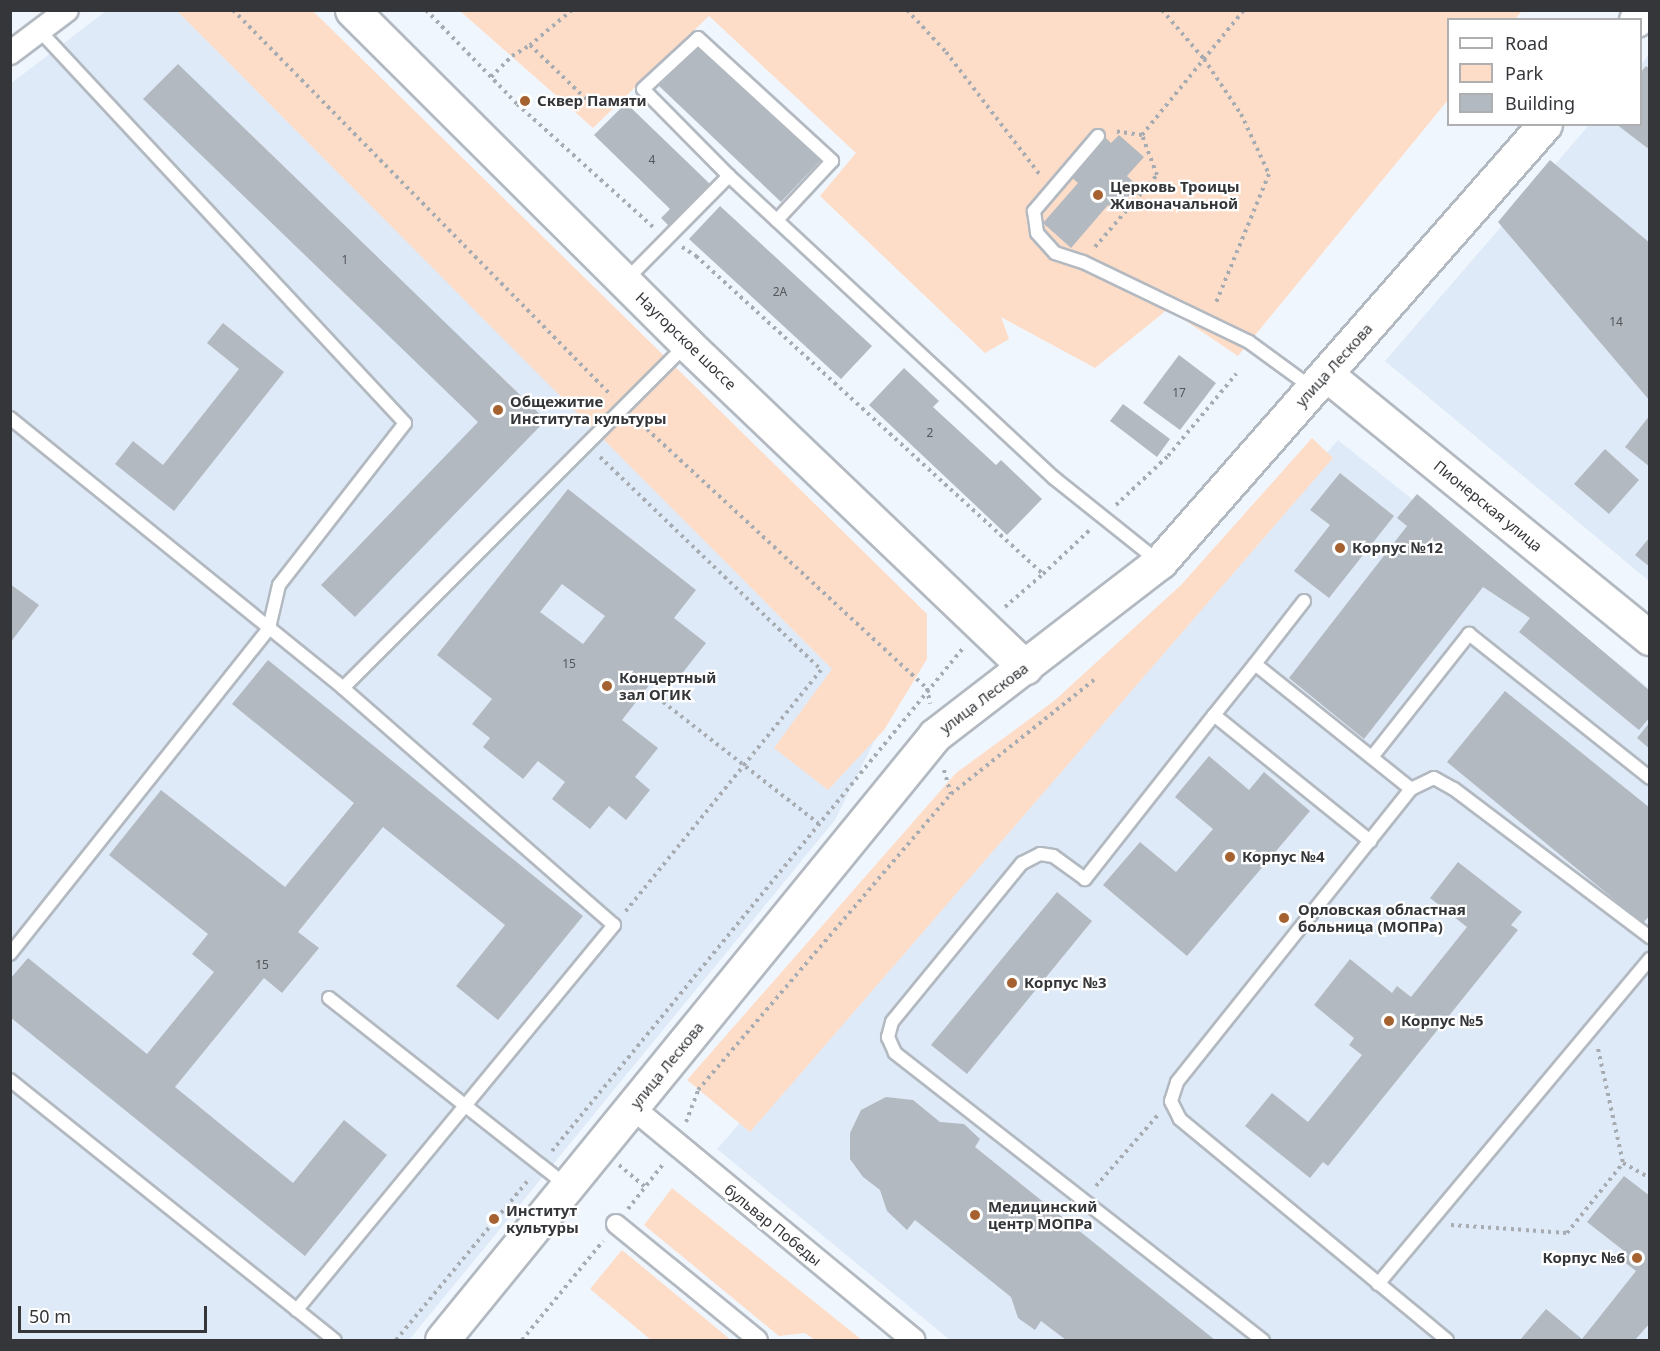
<!DOCTYPE html>
<html>
<head>
<meta charset="utf-8">
<style>
  body { margin:0 }
  #map { position:relative; width:1660px; height:1351px; overflow:hidden; background:#f0f6fe; font-family:"Noto Sans",sans-serif }
  div>[style] { position:absolute }
  [style*='--x'] { left:calc(var(--x)*1px); top:calc(var(--y)*1px); width:calc(var(--w)*1px); rotate:calc(var(--a)*1deg) }
  .built>* { inset:0; background:#dfeaf8 }
  .green>* { inset:0; background:#feddc8 }
  .building>* { inset:0; background:#b3b9c0 }
  .path>* { height:4px; margin-top:-2px; transform-origin:0; background:repeating-linear-gradient(90deg,#a7acb2 0 3px,transparent 0 7.5px) }
  .roads { filter:drop-shadow(2px 0 #b3b9c0) drop-shadow(-2px 0 #b3b9c0) drop-shadow(0 2px #b3b9c0) drop-shadow(0 -2px #b3b9c0) }
  .service>* { height:12px; margin:-6px; padding:0 6px; transform-origin:6px; border-radius:6px; background:#fff }
  .pedestrian>* { height:18px; margin:-9px; padding:0 9px; transform-origin:9px; border-radius:9px; background:#fff }
  .minor>* { height:22px; margin:-11px; padding:0 11px; transform-origin:11px; border-radius:11px; background:#fff }
  .secondary>* { height:33px; margin:-16.5px; padding:0 16.5px; transform-origin:16.5px; border-radius:16.5px; background:#fff }
  .dots>* { width:16px; height:16px; translate:-50% -50%; box-sizing:border-box; border:3px solid #fff; border-radius:50% }
  span { translate:-50% -50%; white-space:nowrap; text-align:center; line-height:1.15; -webkit-text-stroke:4.5px #fff; paint-order:stroke }
  .number-label { font-size:12px; color:#54575b }
  .number-label span { -webkit-text-stroke-width:0 }
  .poi-label { font-size:15px; color:#343639; font-weight:700 }
  .left { translate:0 -50%; text-align:left }
  .right { translate:-100% -50%; text-align:right }
  .street-label { font-size:15px; color:#343639 }
  .frame { position:absolute; inset:0; border:12px solid #343639; pointer-events:none }
  .legend { position:absolute; left:1447px; top:18px; width:195px; height:108px; box-sizing:border-box; background:#fff; border:2px solid #aeafb0; margin:0; padding:8px 10px; list-style:none; font-size:18px; color:#343639 }
  .legend li { display:flex; align-items:center; gap:12px; height:30px }
  .legend b { width:30px; border:2px solid #aeafb0 }
  .scale { position:absolute; left:18px; top:1306px; width:189px; height:27px; box-sizing:border-box; border:3px solid #343639; border-top:0; padding-left:8px; font-size:18px; line-height:21px; white-space:nowrap; color:#343639; -webkit-text-stroke:4px #fff; paint-order:stroke }
</style>
</head>
<body>
<div id="map">
  <div class="built">
    <div style="clip-path:polygon(106px 11px,207px 11px,897px 696px,835px 820px,409px 1340px,11px 1340px,10px 84px)"></div>
    <div style="clip-path:polygon(1649px 54px,1649px 581px,1385px 361px,1589px 125px,1640px 124px,1641px 65px)"></div>
    <div style="clip-path:polygon(1338px 440px,1649px 688px,1649px 1340px,950px 1340px,717px 1149px)"></div>
  </div>
  <div class="green">
    <div style="clip-path:polygon(177px 11px,313px 11px,927px 614px,927px 659px,884px 730px,828px 790px,774px 748px,832px 669px)"></div>
    <div style="clip-path:polygon(460px 11px,1522px 11px,1515px 19px,1448px 20px,1448px 100px,1238px 356px,1168px 309px,1095px 368px,1001px 317px,1009px 339px,985px 353px,820px 196px,856px 153px,709px 16px,593px 128px)"></div>
    <div style="clip-path:polygon(1312px 438px,1333px 458px,750px 1132px,687px 1080px,956px 773px,1054px 701px,1181px 585px)"></div>
    <div style="clip-path:polygon(672px 1188px,862px 1340px,815px 1340px,805px 1333px,779px 1336px,644px 1225px)"></div>
    <div style="clip-path:polygon(622px 1250px,731px 1340px,651px 1340px,590px 1289px)"></div>
  </div>
  <div class="building">
    <div style="clip-path:polygon(699px 44px,821px 160px,781px 202px,659px 86px)"></div>
    <div style="clip-path:polygon(178px 64px,546px 420px,355px 617px,321px 585px,478px 422px,143px 99px)"></div>
    <div style="clip-path:polygon(1646px 66px,1650px 69px,1650px 150px,1616px 124px,1640px 124px,1640px 73px)"></div>
    <div style="clip-path:polygon(626px 103px,710px 184px,669px 226px,661px 218px,670px 209px,594px 135px)"></div>
    <div style="clip-path:polygon(1119px 135px,1144px 157px,1127px 176px,1138px 186px,1116px 211px,1108px 205px,1071px 248px,1043px 223px,1078px 183px,1071px 177px,1105px 137px,1111px 143px)"></div>
    <div style="clip-path:polygon(1550px 160px,1650px 243px,1650px 401px,1498px 222px)"></div>
    <div style="clip-path:polygon(720px 206px,872px 346px,841px 379px,689px 239px)"></div>
    <div style="clip-path:polygon(223px 323px,284px 372px,174px 511px,115px 464px,133px 441px,163px 465px,239px 369px,207px 343px)"></div>
    <div style="clip-path:polygon(1179px 355px,1216px 383px,1180px 430px,1143px 403px)"></div>
    <div style="clip-path:polygon(904px 368px,939px 401px,933px 407px,996px 465px,1001px 460px,1042px 499px,1007px 535px,869px 405px)"></div>
    <div style="clip-path:polygon(1123px 404px,1170px 439px,1157px 457px,1110px 421px)"></div>
    <div style="clip-path:polygon(1650px 415px,1650px 467px,1625px 447px)"></div>
    <div style="clip-path:polygon(1605px 449px,1639px 480px,1609px 514px,1574px 484px)"></div>
    <div style="clip-path:polygon(1340px 473px,1394px 516px,1329px 598px,1294px 571px,1330px 525px,1310px 510px)"></div>
    <div style="clip-path:polygon(evenodd,568px 489px,696px 590px,674px 618px,706px 643px,673px 685px,658px 674px,622px 720px,658px 748px,635px 777px,650px 790px,626px 820px,609px 806px,590px 829px,552px 799px,565px 782px,538px 761px,523px 779px,483px 747px,490px 738px,472px 724px,492px 699px,437px 655px,568px 489px,562px 584px,605px 616px,583px 644px,540px 612px,562px 584px)"></div>
    <div style="clip-path:polygon(1417px 494px,1650px 691px,1650px 717px,1639px 730px,1519px 632px,1530px 618px,1483px 587px,1364px 739px,1289px 678px,1407px 526px,1397px 518px)"></div>
    <div style="clip-path:polygon(1650px 537px,1650px 567px,1635px 555px)"></div>
    <div style="clip-path:polygon(10px 584px,39px 605px,10px 643px)"></div>
    <div style="clip-path:polygon(268px 660px,583px 916px,498px 1020px,456px 986px,505px 925px,383px 827px,298px 932px,319px 948px,282px 993px,264px 978px,175px 1087px,293px 1183px,344px 1120px,387px 1155px,305px 1256px,10px 1017px,10px 979px,28px 958px,147px 1054px,214px 972px,192px 954px,208px 934px,109px 855px,161px 790px,285px 887px,354px 803px,232px 704px)"></div>
    <div style="clip-path:polygon(1505px 691px,1650px 808px,1650px 915px,1643px 923px,1447px 762px)"></div>
    <div style="clip-path:polygon(1650px 722px,1650px 749px,1637px 738px)"></div>
    <div style="clip-path:polygon(1209px 756px,1249px 790px,1264px 772px,1310px 811px,1187px 956px,1103px 885px,1140px 842px,1176px 872px,1213px 829px,1175px 797px)"></div>
    <div style="clip-path:polygon(1458px 862px,1522px 912px,1511px 925px,1518px 930px,1328px 1166px,1323px 1162px,1310px 1178px,1245px 1126px,1272px 1093px,1308px 1122px,1362px 1055px,1349px 1045px,1354px 1038px,1314px 1005px,1350px 959px,1392px 993px,1397px 986px,1411px 997px,1467px 927px,1430px 898px)"></div>
    <div style="clip-path:polygon(1057px 892px,1092px 921px,967px 1074px,931px 1045px)"></div>
    <div style="clip-path:polygon(886px 1097px,913px 1100px,940px 1122px,964px 1124px,980px 1139px,975px 1147px,1215px 1340px,1066px 1340px,1041px 1321px,1035px 1330px,1018px 1318px,1011px 1297px,915px 1220px,907px 1230px,887px 1211px,880px 1190px,863px 1177px,850px 1159px,850px 1133px,861px 1110px)"></div>
    <div style="clip-path:polygon(1624px 1176px,1650px 1196px,1650px 1323px,1635px 1340px,1520px 1340px,1546px 1309px,1582px 1339px,1636px 1271px,1623px 1261px,1628px 1254px,1587px 1222px)"></div>
  </div>
  <div class="path">
    <div style="--x:233;--y:10;--w:540;--a:45.53"></div>
    <div style="--x:426;--y:10;--w:131;--a:45.9"></div>
    <div style="--x:517;--y:104;--w:183;--a:42.1"></div>
    <div style="--x:572;--y:10;--w:55;--a:140.2"></div>
    <div style="--x:530;--y:45;--w:78;--a:44"></div>
    <div style="--x:907;--y:10;--w:57;--a:47.1"></div>
    <div style="--x:946;--y:52;--w:155;--a:52.6"></div>
    <div style="--x:1162;--y:10;--w:65;--a:49.4"></div>
    <div style="--x:1204;--y:59;--w:66;--a:56.1"></div>
    <div style="--x:1241;--y:114;--w:66;--a:65"></div>
    <div style="--x:1269;--y:174;--w:142;--a:112.4"></div>
    <div style="--x:491;--y:77;--w:30;--a:-45"></div>
    <div style="--x:512;--y:56;--w:21;--a:-31"></div>
    <div style="--x:1142;--y:135;--w:161;--a:-50.8"></div>
    <div style="--x:682;--y:247;--w:17;--a:33"></div>
    <div style="--x:696;--y:256;--w:471;--a:42.5"></div>
    <div style="--x:1043;--y:574;--w:66;--a:-43.2"></div>
    <div style="--x:1095;--y:247;--w:95;--a:-49.3"></div>
    <div style="--x:1157;--y:175;--w:43;--a:-110.6"></div>
    <div style="--x:1142;--y:135;--w:27;--a:-172"></div>
    <div style="--x:636;--y:419;--w:396;--a:42.8"></div>
    <div style="--x:927;--y:688;--w:16;--a:79"></div>
    <div style="--x:600;--y:457;--w:307;--a:43.9"></div>
    <div style="--x:821;--y:670;--w:313;--a:129"></div>
    <div style="--x:1116;--y:505;--w:71;--a:-43.3"></div>
    <div style="--x:1168;--y:456;--w:107;--a:-50.3"></div>
    <div style="--x:1005;--y:607;--w:50;--a:-41"></div>
    <div style="--x:663;--y:702;--w:197;--a:38"></div>
    <div style="--x:944;--y:770;--w:25;--a:74"></div>
    <div style="--x:1598;--y:1049;--w:117;--a:77.6"></div>
    <div style="--x:1623;--y:1163;--w:31;--a:29"></div>
    <div style="--x:686;--y:1122;--w:34;--a:-69"></div>
    <div style="--x:698;--y:1090;--w:389;--a:-49.5"></div>
    <div style="--x:951;--y:794;--w:183;--a:-38.6"></div>
    <div style="--x:552;--y:1151;--w:650;--a:-50.75"></div>
    <div style="--x:619;--y:1165;--w:34;--a:40"></div>
    <div style="--x:1096;--y:1186;--w:94;--a:-48.9"></div>
    <div style="--x:628;--y:1209;--w:58;--a:-52"></div>
    <div style="--x:1451;--y:1225;--w:116;--a:3.9"></div>
    <div style="--x:1567;--y:1233;--w:90;--a:-51.3"></div>
    <div style="--x:396;--y:1340;--w:210;--a:-50.4"></div>
    <div style="--x:522;--y:1340;--w:128;--a:-50.7"></div>
  </div>
  <div class="roads">
    <div class="service">
      <div style="--x:1098;--y:136;--w:99;--a:130.5"></div>
      <div style="--x:1034;--y:211;--w:22;--a:82"></div>
      <div style="--x:1037;--y:233;--w:27;--a:48"></div>
      <div style="--x:1055;--y:253;--w:29;--a:18"></div>
      <div style="--x:1083;--y:262;--w:184;--a:25.7"></div>
      <div style="--x:1249;--y:342;--w:78;--a:36.1"></div>
      <div style="--x:729;--y:176;--w:122;--a:-134.7"></div>
      <div style="--x:643;--y:89;--w:75;--a:-42.8"></div>
      <div style="--x:698;--y:38;--w:182;--a:42.5"></div>
      <div style="--x:832;--y:161;--w:81;--a:133"></div>
      <div style="--x:625;--y:281;--w:148;--a:-45.3"></div>
      <div style="--x:729;--y:176;--w:444;--a:42.9"></div>
      <div style="--x:1054;--y:478;--w:133;--a:38.6"></div>
      <div style="--x:10;--y:418;--w:429;--a:39"></div>
      <div style="--x:343;--y:688;--w:360;--a:41.2"></div>
      <div style="--x:614;--y:925;--w:499;--a:129.5"></div>
      <div style="--x:1304;--y:601;--w:80;--a:127.9"></div>
      <div style="--x:1255;--y:664;--w:200;--a:38.7"></div>
      <div style="--x:1255;--y:664;--w:65;--a:128.8"></div>
      <div style="--x:1214;--y:715;--w:201;--a:38.9"></div>
      <div style="--x:343;--y:688;--w:485;--a:-45"></div>
      <div style="--x:1214;--y:715;--w:209;--a:128.2"></div>
      <div style="--x:1085;--y:879;--w:39;--a:-144"></div>
      <div style="--x:1053;--y:856;--w:13;--a:-171"></div>
      <div style="--x:1040;--y:854;--w:20;--a:153"></div>
      <div style="--x:1022;--y:863;--w:205;--a:129.3"></div>
      <div style="--x:892;--y:1022;--w:16;--a:105"></div>
      <div style="--x:888;--y:1037;--w:17;--a:66"></div>
      <div style="--x:895;--y:1053;--w:467;--a:38"></div>
      <div style="--x:1372;--y:757;--w:157;--a:-51.7"></div>
      <div style="--x:1469;--y:634;--w:231;--a:38.5"></div>
      <div style="--x:10;--y:954;--w:416;--a:-51.5"></div>
      <div style="--x:269;--y:628;--w:44;--a:-76.9"></div>
      <div style="--x:279;--y:585;--w:205;--a:-52.1"></div>
      <div style="--x:405;--y:423;--w:536;--a:-132.96"></div>
      <div style="--x:329;--y:998;--w:303;--a:38.3"></div>
      <div style="--x:10;--y:1080;--w:416;--a:38.7"></div>
      <div style="--x:1378;--y:1284;--w:424;--a:-50.1"></div>
      <div style="--x:1447;--y:1340;--w:347;--a:-140.4"></div>
      <div style="--x:1180;--y:1119;--w:20;--a:-117"></div>
      <div style="--x:1171;--y:1101;--w:20;--a:-72"></div>
      <div style="--x:1177;--y:1082;--w:375;--a:-51.4"></div>
      <div style="--x:1411;--y:789;--w:25;--a:-26"></div>
      <div style="--x:1434;--y:778;--w:23;--a:29"></div>
      <div style="--x:1454;--y:789;--w:246;--a:37.1"></div>
    </div>
    <div class="pedestrian">
      <div style="--x:616;--y:1224;--w:183;--a:39.2"></div>
    </div>
    <div class="minor">
      <div style="--x:10;--y:53;--w:71;--a:-37"></div>
      <div style="--x:633;--y:1108;--w:364;--a:39.6"></div>
    </div>
    <div class="secondary">
      <div style="--x:352;--y:10;--w:473;--a:44.9"></div>
      <div style="--x:687;--y:344;--w:468;--a:43.7"></div>
      <div style="--x:1636;--y:20;--w:13;--a:-51"></div>
      <div style="--x:1326;--y:374;--w:418;--a:39.2"></div>
      <div style="--x:442;--y:1340;--w:780;--a:-50.82"></div>
      <div style="--x:935;--y:735;--w:284;--a:-37.6"></div>
      <div style="--x:1160;--y:562;--w:583;--a:-48.68"></div>
    </div>
  </div>
  <div class="dots">
    <div style="left:525px;top:101px;background:#a56230"></div>
    <div style="left:1098px;top:195px;background:#a56230"></div>
    <div style="left:498px;top:410px;background:#a56230"></div>
    <div style="left:1340px;top:548px;background:#a56230"></div>
    <div style="left:607px;top:686px;background:#a56230"></div>
    <div style="left:1230px;top:857px;background:#a56230"></div>
    <div style="left:1284px;top:918px;background:#a56230"></div>
    <div style="left:1012px;top:983px;background:#a56230"></div>
    <div style="left:1389px;top:1021px;background:#a56230"></div>
    <div style="left:975px;top:1215px;background:#a56230"></div>
    <div style="left:494px;top:1219px;background:#a56230"></div>
    <div style="left:1637px;top:1258px;background:#a56230"></div>
  </div>
  <div class="number-label">
    <span style="left:652px;top:160px">4</span>
    <span style="left:345px;top:260px">1</span>
    <span style="left:780px;top:292px">2А</span>
    <span style="left:1616px;top:322px">14</span>
    <span style="left:1179px;top:393px">17</span>
    <span style="left:930px;top:433px">2</span>
    <span style="left:569px;top:664px">15</span>
    <span style="left:262px;top:965px">15</span>
  </div>
  <div class="poi-label">
    <span class="left" style="left:537px;top:101px">Сквер Памяти</span>
    <span class="left" style="left:1110px;top:195px">Церковь Троицы<br>Живоначальной</span>
    <span class="left" style="left:510px;top:410px">Общежитие<br>Института культуры</span>
    <span class="left" style="left:1352px;top:548px">Корпус №12</span>
    <span class="left" style="left:619px;top:686px">Концертный<br>зал ОГИК</span>
    <span class="left" style="left:1242px;top:857px">Корпус №4</span>
    <span class="left" style="left:1298px;top:918px">Орловская областная<br>больница (МОПРа)</span>
    <span class="left" style="left:1024px;top:983px">Корпус №3</span>
    <span class="left" style="left:1401px;top:1021px">Корпус №5</span>
    <span class="left" style="left:988px;top:1215px">Медицинский<br>центр МОПРа</span>
    <span class="left" style="left:506px;top:1219px">Институт<br>культуры</span>
    <span class="right" style="left:1625px;top:1258px">Корпус №6</span>
  </div>
  <div class="street-label">
    <span style="left:686px;top:341px;rotate:44deg">Наугорское шоссе</span>
    <span style="left:1334px;top:365px;rotate:-48deg">улица Лескова</span>
    <span style="left:1488px;top:506px;rotate:39deg">Пионерская улица</span>
    <span style="left:984px;top:698px;rotate:-37deg">улица Лескова</span>
    <span style="left:667px;top:1065px;rotate:-51deg">улица Лескова</span>
    <span style="left:773px;top:1225px;rotate:39deg">бульвар Победы</span>
  </div>
  <div class="frame"></div>
  <ul class="legend">
  <li><b style="height:8px;background:#fff"></b>Road</li>
  <li><b style="height:16px;background:#feddc8"></b>Park</li>
  <li><b style="height:16px;background:#b3b9c0"></b>Building</li>
  </ul>
  <div class="scale">50 m</div>
</div>
</body>
</html>
